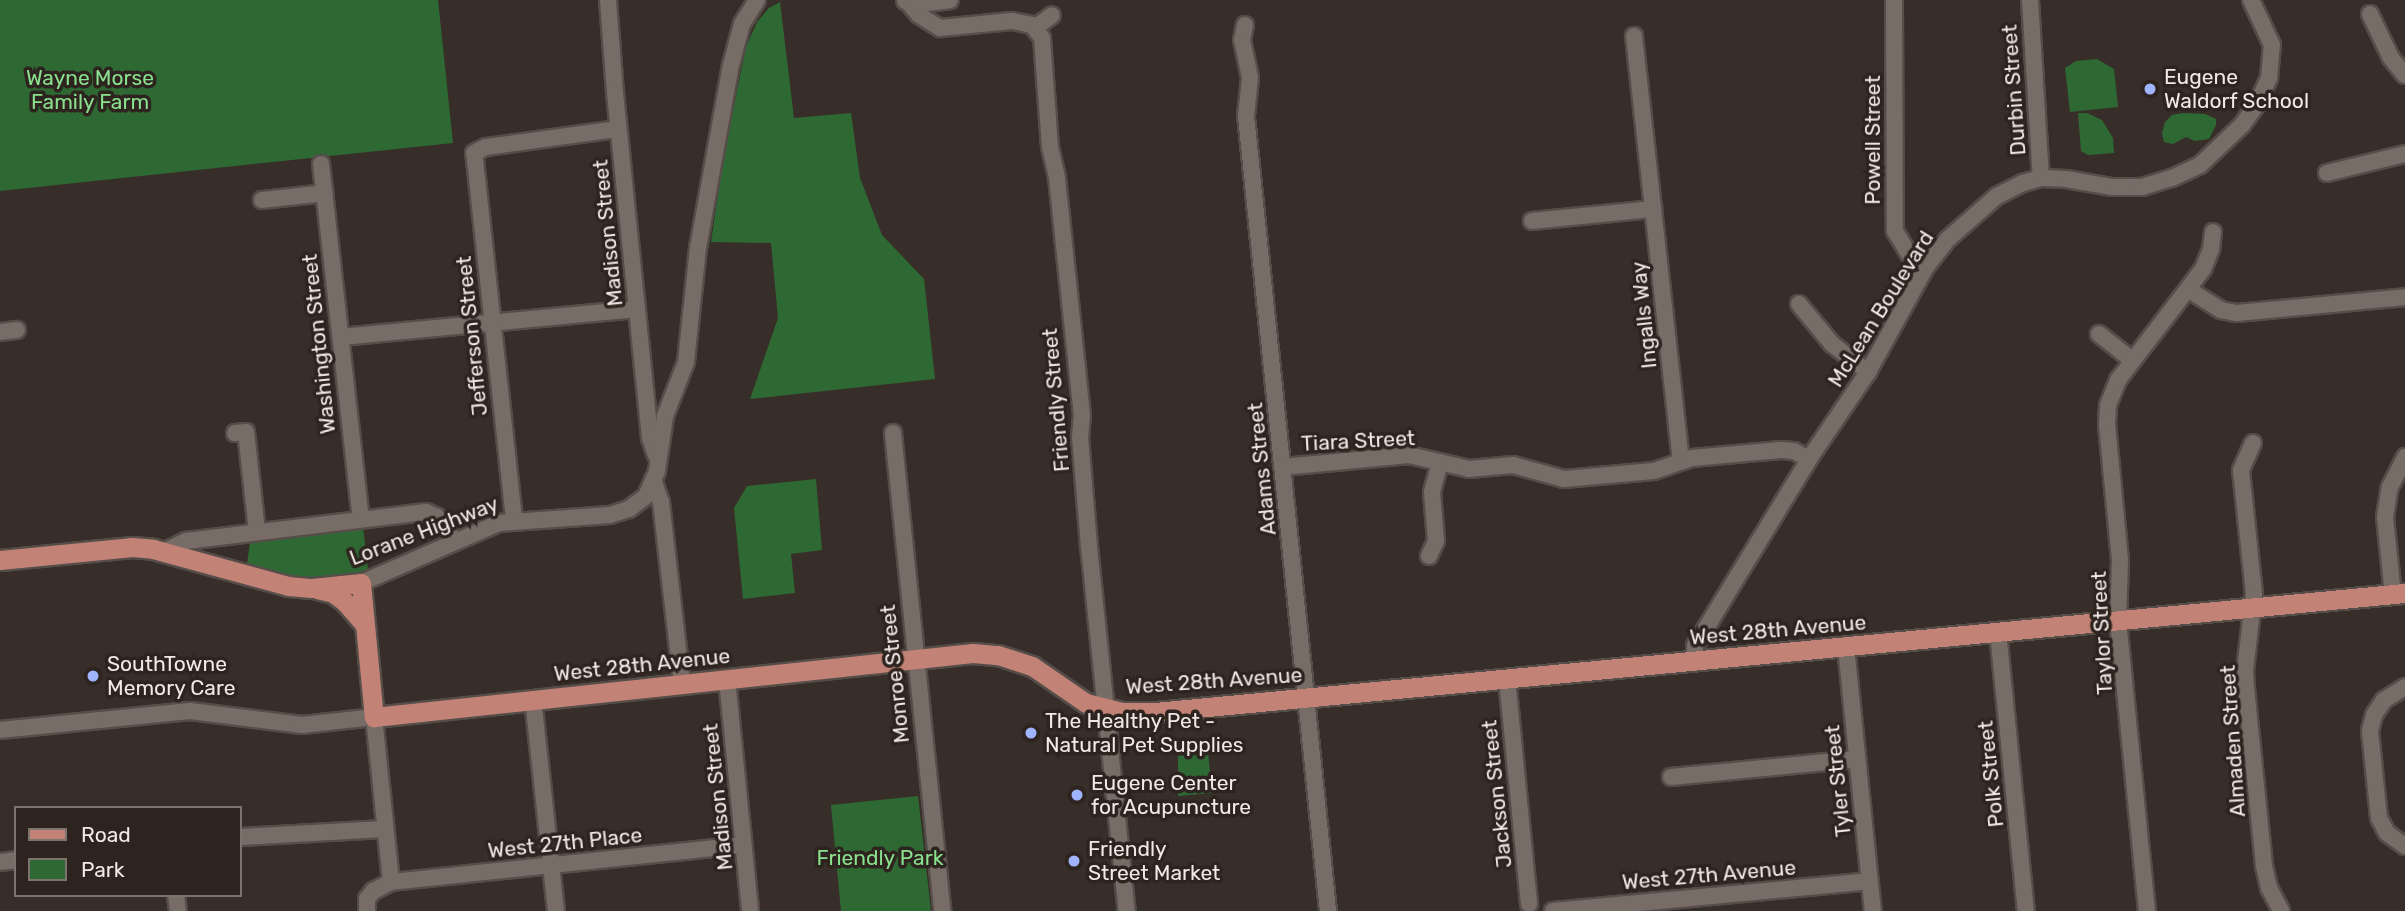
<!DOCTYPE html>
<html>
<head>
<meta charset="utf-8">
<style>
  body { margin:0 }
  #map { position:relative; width:2405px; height:911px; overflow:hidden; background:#382e29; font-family:Rubik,sans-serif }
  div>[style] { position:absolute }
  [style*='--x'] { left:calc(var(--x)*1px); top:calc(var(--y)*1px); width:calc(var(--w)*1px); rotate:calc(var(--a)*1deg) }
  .green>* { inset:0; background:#2e6933 }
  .roads { filter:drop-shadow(2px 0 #554d49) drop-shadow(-2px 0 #554d49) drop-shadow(0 2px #554d49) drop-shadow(0 -2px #554d49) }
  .minor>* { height:16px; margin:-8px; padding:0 8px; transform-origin:8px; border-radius:8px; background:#786c67 }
  .major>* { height:19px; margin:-9.5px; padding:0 9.5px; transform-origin:9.5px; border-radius:9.5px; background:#c28275 }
  .dots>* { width:19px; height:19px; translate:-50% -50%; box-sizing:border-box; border:4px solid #2e241f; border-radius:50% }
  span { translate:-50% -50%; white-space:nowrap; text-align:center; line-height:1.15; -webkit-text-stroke:7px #2e241f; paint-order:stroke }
  .poi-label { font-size:21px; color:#f0e9e5 }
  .left { translate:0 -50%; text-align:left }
  .park-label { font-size:21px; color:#89e08d }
  .street-label { font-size:21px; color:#f0e9e5 }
  .legend { position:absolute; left:14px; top:806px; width:228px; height:91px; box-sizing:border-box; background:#2e241f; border:2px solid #7c736e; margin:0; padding:9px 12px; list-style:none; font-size:21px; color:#f0e9e5 }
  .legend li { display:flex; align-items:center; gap:14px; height:35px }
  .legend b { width:35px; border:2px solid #7c736e }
</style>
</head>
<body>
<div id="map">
  <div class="green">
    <div style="clip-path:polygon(0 0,438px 0,453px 143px,0 191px)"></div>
    <div style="clip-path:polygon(780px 2px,794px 118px,851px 113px,860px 178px,882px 235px,924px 279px,935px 379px,750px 399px,778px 318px,771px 243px,711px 242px,724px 154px,746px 47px,757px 22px,769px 8px)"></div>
    <div style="clip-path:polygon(2097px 59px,2114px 69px,2118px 107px,2070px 112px,2065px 68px,2076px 61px)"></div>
    <div style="clip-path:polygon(2078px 113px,2087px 113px,2102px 120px,2113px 138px,2114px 153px,2088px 155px,2081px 151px)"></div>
    <div style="clip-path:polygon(2183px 113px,2205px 114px,2216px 119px,2216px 125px,2209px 139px,2195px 141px,2186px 137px,2173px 144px,2164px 142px,2162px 133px,2165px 122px,2172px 115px)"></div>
    <div style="clip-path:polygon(816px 479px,822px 550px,791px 554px,795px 593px,743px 599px,734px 508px,747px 486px)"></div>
    <div style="clip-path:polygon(363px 527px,368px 570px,332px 580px,306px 580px,247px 564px,250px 542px)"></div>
    <div style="clip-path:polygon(1208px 752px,1212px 793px,1178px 796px,1178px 754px)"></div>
    <div style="clip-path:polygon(918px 796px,931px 911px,841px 911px,831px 805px)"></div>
  </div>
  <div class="roads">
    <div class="minor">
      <div style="--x:608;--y:0;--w:93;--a:85.7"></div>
      <div style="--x:615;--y:93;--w:347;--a:84.2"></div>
      <div style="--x:650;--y:438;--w:18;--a:71"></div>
      <div style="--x:906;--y:0;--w:20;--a:49"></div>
      <div style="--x:919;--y:15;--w:25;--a:32"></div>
      <div style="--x:940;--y:28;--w:72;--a:-5.6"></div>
      <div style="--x:1012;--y:21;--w:20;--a:11"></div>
      <div style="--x:1032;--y:25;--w:16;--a:52"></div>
      <div style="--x:1042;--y:38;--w:109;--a:85.8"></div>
      <div style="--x:1050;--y:147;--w:32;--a:77"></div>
      <div style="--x:1057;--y:178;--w:238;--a:84"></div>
      <div style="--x:1082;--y:415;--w:22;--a:95"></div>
      <div style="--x:1080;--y:437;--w:109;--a:85.3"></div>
      <div style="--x:1089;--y:546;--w:367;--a:84.1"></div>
      <div style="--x:1894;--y:0;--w:231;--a:89.8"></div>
      <div style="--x:1895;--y:231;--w:27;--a:59"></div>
      <div style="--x:1909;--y:254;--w:21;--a:37"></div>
      <div style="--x:2030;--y:0;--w:178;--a:86.5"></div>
      <div style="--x:905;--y:1;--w:14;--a:12"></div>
      <div style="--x:919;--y:4;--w:31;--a:-7"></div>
      <div style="--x:2370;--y:14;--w:49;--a:64.5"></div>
      <div style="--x:2391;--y:58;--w:22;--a:51"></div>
      <div style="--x:1245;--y:25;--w:15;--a:101"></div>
      <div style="--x:1242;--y:40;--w:39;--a:78"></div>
      <div style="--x:1250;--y:78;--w:38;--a:96"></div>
      <div style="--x:1246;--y:116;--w:799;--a:84.11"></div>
      <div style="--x:1035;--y:28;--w:21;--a:-37"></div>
      <div style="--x:1634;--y:36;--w:428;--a:83.7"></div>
      <div style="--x:321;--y:164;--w:357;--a:83.6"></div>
      <div style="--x:2327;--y:173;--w:80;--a:-13.7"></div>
      <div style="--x:262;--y:200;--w:63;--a:-6.3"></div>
      <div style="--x:1532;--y:221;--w:122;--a:-5.7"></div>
      <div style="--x:2189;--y:290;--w:38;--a:32"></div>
      <div style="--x:2221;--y:310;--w:16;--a:11"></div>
      <div style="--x:2237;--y:313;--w:169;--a:-5.4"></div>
      <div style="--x:1799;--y:304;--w:52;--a:50.5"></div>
      <div style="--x:1832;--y:344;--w:46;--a:37.9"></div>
      <div style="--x:0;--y:332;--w:17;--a:-7"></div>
      <div style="--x:2099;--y:334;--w:42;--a:38.2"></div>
      <div style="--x:341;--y:337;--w:297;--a:-5.4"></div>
      <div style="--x:235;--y:433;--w:11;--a:-5"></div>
      <div style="--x:246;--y:432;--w:100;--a:83.7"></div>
      <div style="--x:893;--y:433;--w:481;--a:84.1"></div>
      <div style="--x:2253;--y:443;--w:30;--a:114"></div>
      <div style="--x:2241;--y:470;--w:125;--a:84"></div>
      <div style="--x:2254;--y:594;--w:78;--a:96.7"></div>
      <div style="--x:2245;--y:671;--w:17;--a:87"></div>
      <div style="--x:2246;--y:688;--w:179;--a:84.2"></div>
      <div style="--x:2264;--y:866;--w:23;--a:77"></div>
      <div style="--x:2269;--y:888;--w:26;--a:62"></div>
      <div style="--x:1283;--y:467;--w:127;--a:-5.4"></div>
      <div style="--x:1409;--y:455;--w:62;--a:13.1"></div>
      <div style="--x:1469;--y:469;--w:44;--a:-5.2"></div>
      <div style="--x:1513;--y:465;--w:53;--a:15.4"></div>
      <div style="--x:1564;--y:479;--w:90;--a:-5.1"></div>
      <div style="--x:1654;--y:471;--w:40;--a:-18.9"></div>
      <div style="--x:1692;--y:458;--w:89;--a:-5.1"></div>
      <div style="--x:1781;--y:450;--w:13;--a:4"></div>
      <div style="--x:1794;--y:451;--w:17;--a:28"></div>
      <div style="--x:654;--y:482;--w:21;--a:71"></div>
      <div style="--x:661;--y:502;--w:182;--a:83.4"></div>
      <div style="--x:514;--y:519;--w:368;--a:-96.2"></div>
      <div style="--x:474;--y:153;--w:13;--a:-27"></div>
      <div style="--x:486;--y:147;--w:133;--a:-7.8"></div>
      <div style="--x:164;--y:552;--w:25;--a:-27"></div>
      <div style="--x:186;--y:541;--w:242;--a:-6.9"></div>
      <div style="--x:426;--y:512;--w:12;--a:24"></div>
      <div style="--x:437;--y:517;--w:29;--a:54"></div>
      <div style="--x:1429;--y:556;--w:17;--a:-65"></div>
      <div style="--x:1436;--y:541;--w:49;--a:-94.7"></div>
      <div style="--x:1432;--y:492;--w:31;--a:-75"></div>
      <div style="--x:361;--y:583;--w:150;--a:-23.5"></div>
      <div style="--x:499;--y:523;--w:111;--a:-4.1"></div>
      <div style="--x:610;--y:515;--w:20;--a:-18"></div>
      <div style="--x:629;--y:509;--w:21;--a:-37"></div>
      <div style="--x:646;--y:496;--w:27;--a:-66"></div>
      <div style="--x:657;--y:471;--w:56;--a:-81.7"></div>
      <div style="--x:665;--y:416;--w:58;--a:-68.7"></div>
      <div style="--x:686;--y:362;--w:115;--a:-84"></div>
      <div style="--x:698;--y:248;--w:186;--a:-79.8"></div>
      <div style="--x:731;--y:65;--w:42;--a:-75"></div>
      <div style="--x:742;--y:24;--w:28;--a:-58"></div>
      <div style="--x:2393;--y:595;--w:78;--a:-95.9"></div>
      <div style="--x:2385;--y:517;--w:30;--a:-81"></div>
      <div style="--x:2390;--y:487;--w:34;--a:-63"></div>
      <div style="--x:1998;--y:632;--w:280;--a:84.3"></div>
      <div style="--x:1846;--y:647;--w:265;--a:84.2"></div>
      <div style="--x:1695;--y:661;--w:15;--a:-90"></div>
      <div style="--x:1695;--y:646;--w:219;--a:-58.6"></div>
      <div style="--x:1809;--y:459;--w:105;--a:-55.9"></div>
      <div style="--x:1868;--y:372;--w:120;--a:-61.1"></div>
      <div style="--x:1926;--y:267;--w:36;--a:-52"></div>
      <div style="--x:1948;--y:239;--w:65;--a:-41.3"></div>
      <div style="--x:1997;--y:196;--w:29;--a:-27"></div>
      <div style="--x:2023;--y:183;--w:19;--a:-16"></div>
      <div style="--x:2041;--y:178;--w:25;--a:2"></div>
      <div style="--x:2066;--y:179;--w:47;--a:9.9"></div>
      <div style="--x:2112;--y:187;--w:30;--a:0"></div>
      <div style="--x:2142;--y:187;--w:31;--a:-17"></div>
      <div style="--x:2172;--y:178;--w:31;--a:-25"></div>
      <div style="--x:2200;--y:165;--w:58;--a:-43.6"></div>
      <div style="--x:2242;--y:125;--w:26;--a:-54"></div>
      <div style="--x:2257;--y:104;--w:29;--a:-65"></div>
      <div style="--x:2269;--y:78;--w:33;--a:-85"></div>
      <div style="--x:2272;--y:45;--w:50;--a:-115"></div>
      <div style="--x:727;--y:679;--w:233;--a:84.3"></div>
      <div style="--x:1507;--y:679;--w:226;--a:84.4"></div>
      <div style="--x:2405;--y:687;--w:25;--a:148"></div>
      <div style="--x:2384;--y:700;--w:18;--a:124"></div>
      <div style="--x:2374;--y:715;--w:16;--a:104"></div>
      <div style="--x:2370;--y:731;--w:87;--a:84.1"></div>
      <div style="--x:2379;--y:818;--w:17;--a:62"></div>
      <div style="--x:2387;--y:833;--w:22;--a:36"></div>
      <div style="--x:533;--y:699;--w:213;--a:83.8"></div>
      <div style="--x:0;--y:730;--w:191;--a:-5.7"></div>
      <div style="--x:190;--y:711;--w:113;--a:7.1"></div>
      <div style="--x:302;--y:725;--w:72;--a:-6.3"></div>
      <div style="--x:374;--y:717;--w:166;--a:84.1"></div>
      <div style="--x:391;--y:882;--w:20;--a:153"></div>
      <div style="--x:373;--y:891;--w:10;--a:127"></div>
      <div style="--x:367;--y:899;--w:12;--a:90"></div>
      <div style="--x:1671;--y:777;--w:187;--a:-5.5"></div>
      <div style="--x:240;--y:837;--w:145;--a:-3.2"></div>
      <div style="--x:0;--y:862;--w:16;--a:-7"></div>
      <div style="--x:391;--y:882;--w:354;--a:-6"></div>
      <div style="--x:176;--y:895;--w:16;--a:83"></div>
      <div style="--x:1553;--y:911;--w:317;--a:-5.4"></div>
      <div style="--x:2147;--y:911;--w:291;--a:-95.7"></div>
      <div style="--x:2118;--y:621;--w:61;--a:-88.1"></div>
      <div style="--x:2120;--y:560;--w:137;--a:-95.5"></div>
      <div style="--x:2107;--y:424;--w:19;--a:-87"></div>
      <div style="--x:2108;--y:405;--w:27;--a:-68"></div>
      <div style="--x:2118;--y:380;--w:140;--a:-52.6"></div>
      <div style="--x:2203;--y:269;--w:22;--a:-68"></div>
      <div style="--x:2211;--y:249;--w:17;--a:-83"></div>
    </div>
    <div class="major">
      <div style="--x:0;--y:560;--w:133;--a:-5.6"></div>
      <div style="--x:132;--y:547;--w:21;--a:5"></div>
      <div style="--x:153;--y:549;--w:140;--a:15.3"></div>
      <div style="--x:288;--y:586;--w:24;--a:5"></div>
      <div style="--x:312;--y:588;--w:49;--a:-5.8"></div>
      <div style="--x:361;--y:583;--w:135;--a:84.5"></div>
      <div style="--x:374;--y:717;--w:602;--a:-6.1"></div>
      <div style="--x:973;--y:653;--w:25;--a:5"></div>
      <div style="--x:998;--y:655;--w:36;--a:18"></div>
      <div style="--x:1032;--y:666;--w:65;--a:34.4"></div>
      <div style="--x:1086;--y:703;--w:36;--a:14"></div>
      <div style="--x:1121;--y:712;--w:34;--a:0"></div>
      <div style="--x:1155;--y:712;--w:1256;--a:-5.44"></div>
      <div style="--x:317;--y:589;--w:16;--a:14"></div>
      <div style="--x:333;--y:593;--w:15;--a:37"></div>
      <div style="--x:345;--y:602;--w:29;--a:49"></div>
    </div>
  </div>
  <div class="dots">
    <div style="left:2150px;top:89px;background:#a0b3fd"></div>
    <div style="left:93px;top:676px;background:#a0b3fd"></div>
    <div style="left:1031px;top:733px;background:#a0b3fd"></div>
    <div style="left:1077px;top:795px;background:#a0b3fd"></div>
    <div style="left:1074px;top:861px;background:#a0b3fd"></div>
  </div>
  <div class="poi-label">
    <span class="left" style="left:2164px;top:89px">Eugene<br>Waldorf School</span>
    <span class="left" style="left:107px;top:676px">SouthTowne<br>Memory Care</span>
    <span class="left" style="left:1045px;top:733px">The Healthy Pet -<br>Natural Pet Supplies</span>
    <span class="left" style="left:1091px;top:795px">Eugene Center<br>for Acupuncture</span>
    <span class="left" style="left:1088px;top:861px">Friendly<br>Street Market</span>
  </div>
  <div class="park-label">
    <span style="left:90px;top:90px">Wayne Morse<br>Family Farm</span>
    <span style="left:880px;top:858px">Friendly Park</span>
  </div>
  <div class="street-label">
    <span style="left:2014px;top:90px;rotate:-94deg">Durbin Street</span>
    <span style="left:1873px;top:140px;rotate:-90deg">Powell Street</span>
    <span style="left:608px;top:233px;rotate:-96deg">Madison Street</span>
    <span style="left:1881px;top:309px;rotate:-58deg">McLean Boulevard</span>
    <span style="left:1644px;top:315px;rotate:-96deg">Ingalls Way</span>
    <span style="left:472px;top:336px;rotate:-96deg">Jefferson Street</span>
    <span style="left:319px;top:344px;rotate:-96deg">Washington Street</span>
    <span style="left:1056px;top:400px;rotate:-95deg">Friendly Street</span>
    <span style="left:1358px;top:441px;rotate:-3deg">Tiara Street</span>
    <span style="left:1262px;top:469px;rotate:-96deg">Adams Street</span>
    <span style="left:424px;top:531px;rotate:-21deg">Lorane Highway</span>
    <span style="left:1778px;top:630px;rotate:-5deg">West 28th Avenue</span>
    <span style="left:2102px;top:633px;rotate:-93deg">Taylor Street</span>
    <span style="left:642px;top:665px;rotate:-6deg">West 28th Avenue</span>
    <span style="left:895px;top:674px;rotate:-96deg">Monroe Street</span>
    <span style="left:1214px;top:681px;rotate:-4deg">West 28th Avenue</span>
    <span style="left:2233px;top:741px;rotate:-94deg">Almaden Street</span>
    <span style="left:1991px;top:774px;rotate:-96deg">Polk Street</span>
    <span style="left:1838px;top:781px;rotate:-96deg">Tyler Street</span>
    <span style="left:1497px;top:794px;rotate:-96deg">Jackson Street</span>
    <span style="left:718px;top:797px;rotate:-96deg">Madison Street</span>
    <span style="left:565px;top:843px;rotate:-6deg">West 27th Place</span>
    <span style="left:1709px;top:875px;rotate:-5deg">West 27th Avenue</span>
  </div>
  <ul class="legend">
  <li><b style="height:9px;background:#c28275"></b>Road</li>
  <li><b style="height:19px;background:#2e6933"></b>Park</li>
  </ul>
</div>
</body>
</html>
